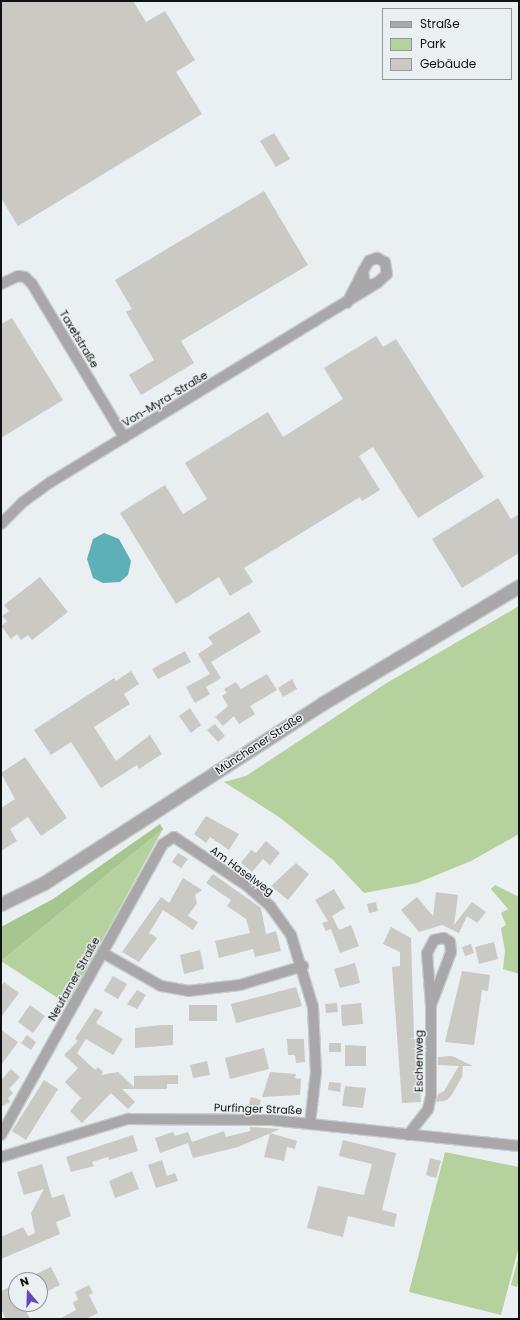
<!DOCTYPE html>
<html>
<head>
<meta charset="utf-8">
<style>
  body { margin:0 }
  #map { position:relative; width:520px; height:1320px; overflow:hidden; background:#eaeff2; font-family:Poppins,sans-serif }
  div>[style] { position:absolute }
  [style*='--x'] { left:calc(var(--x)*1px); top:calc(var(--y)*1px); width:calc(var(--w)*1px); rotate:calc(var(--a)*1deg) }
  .green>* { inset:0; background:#b4d19e }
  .forest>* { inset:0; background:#a6c58f }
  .water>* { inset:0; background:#5db0b7 }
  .building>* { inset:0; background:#cbc9c4 }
  .roads { filter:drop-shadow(1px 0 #c7ccce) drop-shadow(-1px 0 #c7ccce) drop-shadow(0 1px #c7ccce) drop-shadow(0 -1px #c7ccce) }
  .minor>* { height:10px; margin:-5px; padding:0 5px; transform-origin:5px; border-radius:5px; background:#a9a7a8 }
  .tertiary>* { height:13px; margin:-6.5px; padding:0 6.5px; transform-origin:6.5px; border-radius:6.5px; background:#a9a7a8 }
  span { translate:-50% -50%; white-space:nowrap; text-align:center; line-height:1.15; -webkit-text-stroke:3px #eaeff2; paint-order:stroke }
  .street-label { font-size:11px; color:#111213 }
  .frame { position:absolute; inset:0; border:2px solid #111213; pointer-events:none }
  .legend { position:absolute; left:382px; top:8px; width:130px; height:72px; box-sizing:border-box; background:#eaeff2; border:1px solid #939799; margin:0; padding:5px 7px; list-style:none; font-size:12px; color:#111213 }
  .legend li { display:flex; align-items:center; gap:8px; height:20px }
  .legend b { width:20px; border:1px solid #939799 }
  .north { position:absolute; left:8px; top:1272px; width:40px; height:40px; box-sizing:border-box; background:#eaeff2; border:1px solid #939799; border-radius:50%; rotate:341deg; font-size:11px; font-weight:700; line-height:16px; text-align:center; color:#111213 }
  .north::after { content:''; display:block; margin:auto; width:14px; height:18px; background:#6347c0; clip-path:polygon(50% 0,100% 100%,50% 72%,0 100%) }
</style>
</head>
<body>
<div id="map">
  <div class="green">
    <div style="clip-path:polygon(519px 606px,519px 834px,471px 861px,417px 883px,364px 893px,333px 860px,279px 817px,224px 782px,246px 776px,385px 684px)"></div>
    <div style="clip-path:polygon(163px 829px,67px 1004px,1px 961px)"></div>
    <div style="clip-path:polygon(495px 885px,519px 897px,519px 974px,503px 969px,505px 951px,501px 928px,506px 925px,501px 913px,508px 909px,491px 889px)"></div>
    <div style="clip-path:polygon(445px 1152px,519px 1167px,519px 1246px,501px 1315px,409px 1292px)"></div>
    <div style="clip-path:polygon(519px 1255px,519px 1280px,517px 1287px,511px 1285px)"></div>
  </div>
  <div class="forest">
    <div style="clip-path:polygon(160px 824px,163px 829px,1px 961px,1px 927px,53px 899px)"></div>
  </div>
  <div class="water">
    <div style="clip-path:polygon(104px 533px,119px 539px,131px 561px,128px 575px,120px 582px,103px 583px,93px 578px,87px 559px,93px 539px)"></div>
  </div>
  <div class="building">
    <div style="clip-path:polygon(1px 1px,133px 1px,146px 22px,165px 11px,195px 60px,176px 72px,202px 114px,18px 226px,1px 198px)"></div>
    <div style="clip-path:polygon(274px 133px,290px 159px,276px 167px,260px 141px)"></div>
    <div style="clip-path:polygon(264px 191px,308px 265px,181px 341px,194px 363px,141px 395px,129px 375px,154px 360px,126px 312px,132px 309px,115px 280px)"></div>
    <div style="clip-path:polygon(12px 318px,63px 400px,1px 438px,1px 324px)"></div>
    <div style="clip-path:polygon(376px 336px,383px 347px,396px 339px,484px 477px,418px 518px,373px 447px,359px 456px,380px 490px,362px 501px,360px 497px,244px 568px,253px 582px,230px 596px,219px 577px,176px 604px,120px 513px,165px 485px,183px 514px,207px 499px,185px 463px,268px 412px,283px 437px,343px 399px,324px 368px)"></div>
    <div style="clip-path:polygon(498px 498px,511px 519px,519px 514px,519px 553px,462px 588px,432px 539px)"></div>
    <div style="clip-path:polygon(40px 577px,68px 612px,32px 640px,28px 635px,21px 640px,17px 634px,11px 639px,1px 626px,7px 621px,2px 616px,9px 611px,4px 605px)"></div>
    <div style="clip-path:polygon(249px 612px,261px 632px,211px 662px,221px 678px,206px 687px,210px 694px,195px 703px,186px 687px,210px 674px,198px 654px,213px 644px,208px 637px)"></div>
    <div style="clip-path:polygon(185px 651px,191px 662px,158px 679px,152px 669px)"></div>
    <div style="clip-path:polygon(131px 671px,139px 684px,124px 694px,130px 704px,94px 727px,116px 761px,150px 735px,162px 754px,139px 769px,137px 765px,101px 788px,71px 742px,51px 755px,34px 730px,114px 678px,116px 681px)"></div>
    <div style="clip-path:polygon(267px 674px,277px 690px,250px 706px,255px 714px,239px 724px,234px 716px,223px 726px,215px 717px,228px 706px,222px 696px,227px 693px,224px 689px,236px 682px,241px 689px)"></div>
    <div style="clip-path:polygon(292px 679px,297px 689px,283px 697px,278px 688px)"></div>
    <div style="clip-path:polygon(190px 708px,201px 725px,191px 733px,179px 716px)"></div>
    <div style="clip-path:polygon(215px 724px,225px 736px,218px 742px,207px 730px)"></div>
    <div style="clip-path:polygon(25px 757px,67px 818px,41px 836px,28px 817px,10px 829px,17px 841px,1px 851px,1px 808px,15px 799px,1px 773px)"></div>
    <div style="clip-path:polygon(206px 816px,239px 834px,229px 850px,210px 837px,206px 843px,194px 834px)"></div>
    <div style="clip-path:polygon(266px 841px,280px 853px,270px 865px,263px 859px,252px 872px,241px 863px,251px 850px,256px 853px)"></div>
    <div style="clip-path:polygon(178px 853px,188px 859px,181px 868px,172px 862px)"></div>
    <div style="clip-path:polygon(296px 863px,309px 874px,288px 900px,271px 886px)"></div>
    <div style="clip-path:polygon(213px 874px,261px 908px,266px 934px,276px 931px,281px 951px,255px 957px,253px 949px,219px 958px,215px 941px,250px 933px,246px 919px,227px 906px,231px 900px,206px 883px)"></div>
    <div style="clip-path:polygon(183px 878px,202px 890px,195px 895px,197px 903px,188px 916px,198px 922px,193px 930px,163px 910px,149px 933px,157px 938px,139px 962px,122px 952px,161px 897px,169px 903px)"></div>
    <div style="clip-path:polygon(334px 889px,345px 908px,332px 916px,339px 930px,351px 925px,359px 946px,340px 953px,331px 929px,326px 931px,322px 923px,328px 921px,315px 900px)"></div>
    <div style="clip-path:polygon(436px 892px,458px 895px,454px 925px,472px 902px,486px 912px,477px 923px,467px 916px,459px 933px,442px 925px,419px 932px,401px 910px,417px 897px,433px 916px)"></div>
    <div style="clip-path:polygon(376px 902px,378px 911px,369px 913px,367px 904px)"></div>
    <div style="clip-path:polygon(391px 927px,411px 938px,414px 1038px,410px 1038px,417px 1040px,421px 1102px,402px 1103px,392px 967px,400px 966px,400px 952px,383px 944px)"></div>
    <div style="clip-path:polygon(494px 942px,498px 959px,479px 964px,475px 947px)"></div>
    <div style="clip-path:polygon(471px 944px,474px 953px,465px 956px,462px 947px)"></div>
    <div style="clip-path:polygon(200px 950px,204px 969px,184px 974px,180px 955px)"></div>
    <div style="clip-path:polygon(355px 963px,360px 983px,340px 988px,334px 969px)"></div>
    <div style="clip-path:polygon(462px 971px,490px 975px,488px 991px,482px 990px,474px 1045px,445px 1042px)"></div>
    <div style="clip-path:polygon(113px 976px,127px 984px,118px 999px,104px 991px)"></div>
    <div style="clip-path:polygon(4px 982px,19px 993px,1px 1017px,1px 986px)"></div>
    <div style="clip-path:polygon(296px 987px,302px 1006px,236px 1023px,231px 1004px)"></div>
    <div style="clip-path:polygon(137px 990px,146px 995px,137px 1009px,127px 1004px)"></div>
    <div style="clip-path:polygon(337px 1003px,338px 1012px,326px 1013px,325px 1004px)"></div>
    <div style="clip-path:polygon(361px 1003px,363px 1024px,342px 1026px,341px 1005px)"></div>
    <div style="clip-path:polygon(30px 1005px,45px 1016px,33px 1033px,18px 1022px)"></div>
    <div style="clip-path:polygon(189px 1005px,217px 1005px,217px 1021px,189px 1021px)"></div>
    <div style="clip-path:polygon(95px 1008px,103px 1012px,96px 1023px,123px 1039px,113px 1055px,86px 1039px,77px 1053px,95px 1070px,98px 1067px,103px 1072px,101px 1075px,118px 1072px,134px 1087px,134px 1076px,178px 1075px,178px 1084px,167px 1084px,167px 1089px,122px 1089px,135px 1102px,128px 1109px,111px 1093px,82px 1123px,70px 1111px,81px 1098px,65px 1082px,78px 1068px,64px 1055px,78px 1041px,75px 1039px)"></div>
    <div style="clip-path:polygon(161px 1025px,173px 1025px,173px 1045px,135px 1048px,135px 1028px)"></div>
    <div style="clip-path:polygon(1px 1030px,18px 1042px,1px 1065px)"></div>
    <div style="clip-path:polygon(27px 1035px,36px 1042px,31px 1050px,21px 1043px)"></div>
    <div style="clip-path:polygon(287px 1039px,304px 1039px,305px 1062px,296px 1063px,295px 1055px,288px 1055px)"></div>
    <div style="clip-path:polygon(329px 1043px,341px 1043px,341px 1052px,329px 1052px)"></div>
    <div style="clip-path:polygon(345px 1045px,366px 1046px,366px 1066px,345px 1066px)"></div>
    <div style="clip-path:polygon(264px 1048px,269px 1069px,230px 1079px,225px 1058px)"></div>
    <div style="clip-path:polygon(452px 1056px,473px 1066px,463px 1066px,462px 1077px,451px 1096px,447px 1100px,436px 1102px,438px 1094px,444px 1091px,459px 1066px,438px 1065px,438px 1057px)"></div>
    <div style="clip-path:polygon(207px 1061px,210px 1075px,193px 1078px,190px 1065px)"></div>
    <div style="clip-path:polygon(11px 1069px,20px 1077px,9px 1089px,13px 1093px,8px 1098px,10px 1102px,1px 1107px,1px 1080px)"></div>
    <div style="clip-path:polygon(270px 1072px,296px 1074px,295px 1078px,301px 1079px,300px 1095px,262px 1097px)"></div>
    <div style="clip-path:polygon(44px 1080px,58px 1089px,26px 1140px,12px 1131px)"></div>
    <div style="clip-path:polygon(329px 1082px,341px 1083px,340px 1092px,328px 1090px)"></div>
    <div style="clip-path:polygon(345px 1086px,366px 1088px,363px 1108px,342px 1106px)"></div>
    <div style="clip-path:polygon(251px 1097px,261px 1100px,258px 1110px,248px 1107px)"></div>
    <div style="clip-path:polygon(250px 1127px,280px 1129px,238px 1147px,193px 1158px,188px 1143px,160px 1153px,155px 1138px,173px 1132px,175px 1136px,188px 1132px,192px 1142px,224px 1131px,226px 1137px,250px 1131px)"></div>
    <div style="clip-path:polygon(270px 1133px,297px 1141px,295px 1149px,287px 1147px,284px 1161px,264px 1157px)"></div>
    <div style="clip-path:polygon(133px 1135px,138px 1151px,109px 1160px,108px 1157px,92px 1162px,94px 1166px,71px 1172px,66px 1157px)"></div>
    <div style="clip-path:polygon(343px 1140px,396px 1153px,382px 1210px,397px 1214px,394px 1227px,348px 1216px,343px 1237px,307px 1228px,318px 1186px,364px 1195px,372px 1164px,339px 1156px)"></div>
    <div style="clip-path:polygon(430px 1158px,441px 1161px,436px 1178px,426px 1175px)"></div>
    <div style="clip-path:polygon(162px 1160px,167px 1176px,175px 1173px,178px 1181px,156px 1188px,148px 1165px)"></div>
    <div style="clip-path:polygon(42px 1164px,52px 1198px,64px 1194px,71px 1216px,56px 1222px,60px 1234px,1px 1259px,1px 1237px,23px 1227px,28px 1236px,35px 1233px,31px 1213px,44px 1189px,24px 1195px,17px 1172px)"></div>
    <div style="clip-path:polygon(132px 1171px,139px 1189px,115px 1198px,109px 1181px)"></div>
    <div style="clip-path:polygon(51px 1267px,60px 1285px,40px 1295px,40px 1280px,23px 1280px)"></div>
    <div style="clip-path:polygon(16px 1284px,16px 1304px,23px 1304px,30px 1319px,6px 1319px,1px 1309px,1px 1291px)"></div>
    <div style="clip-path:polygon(89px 1285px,93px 1293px,89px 1295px,98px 1313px,86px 1319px,59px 1319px,76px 1310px,73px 1302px,78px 1300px,75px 1292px)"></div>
  </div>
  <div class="roads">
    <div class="minor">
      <div style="--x:377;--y:258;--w:9;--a:27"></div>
      <div style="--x:385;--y:262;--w:12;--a:81"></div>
      <div style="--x:387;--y:274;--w:13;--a:138"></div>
      <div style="--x:377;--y:283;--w:12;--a:166"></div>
      <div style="--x:365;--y:286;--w:15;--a:-98"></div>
      <div style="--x:363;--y:271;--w:12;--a:-59"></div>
      <div style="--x:369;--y:261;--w:9;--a:-21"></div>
      <div style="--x:1;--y:284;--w:19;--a:-25"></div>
      <div style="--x:18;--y:276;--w:7;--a:8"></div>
      <div style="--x:25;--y:277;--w:10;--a:45"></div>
      <div style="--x:32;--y:284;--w:179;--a:59"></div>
      <div style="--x:347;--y:303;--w:33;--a:-63"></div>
      <div style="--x:1;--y:524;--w:31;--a:-45"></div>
      <div style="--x:23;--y:502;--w:34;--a:-36"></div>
      <div style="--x:51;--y:482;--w:382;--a:-31.4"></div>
      <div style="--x:103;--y:953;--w:67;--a:29.6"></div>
      <div style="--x:161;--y:986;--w:27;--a:10"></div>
      <div style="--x:188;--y:991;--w:52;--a:-6.6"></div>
      <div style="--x:240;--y:985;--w:66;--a:-16.8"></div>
      <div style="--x:1;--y:1135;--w:333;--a:-60.9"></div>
      <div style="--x:163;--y:844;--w:13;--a:-32"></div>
      <div style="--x:174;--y:837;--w:87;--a:33.7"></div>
      <div style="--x:246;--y:885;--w:32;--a:41"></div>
      <div style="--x:270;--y:906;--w:36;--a:54"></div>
      <div style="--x:291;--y:935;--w:75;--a:73"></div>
      <div style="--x:313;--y:1007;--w:65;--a:87.4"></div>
      <div style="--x:316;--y:1072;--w:51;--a:96.7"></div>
      <div style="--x:408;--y:1135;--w:33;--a:-52"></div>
      <div style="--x:428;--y:1109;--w:13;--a:-77"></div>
      <div style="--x:431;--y:1096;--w:91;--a:-90"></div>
      <div style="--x:431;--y:1005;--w:57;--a:-69.3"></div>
      <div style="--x:451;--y:952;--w:10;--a:-96"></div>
      <div style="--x:450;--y:942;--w:7;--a:-146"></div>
      <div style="--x:444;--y:938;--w:10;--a:169"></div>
      <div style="--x:434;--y:940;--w:15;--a:118"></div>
      <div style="--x:427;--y:953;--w:52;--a:85.6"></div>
      <div style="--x:1;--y:1157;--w:133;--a:-16.7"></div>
      <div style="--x:128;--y:1119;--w:144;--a:0.4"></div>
      <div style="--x:272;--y:1120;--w:248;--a:6"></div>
    </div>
    <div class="tertiary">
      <div style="--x:1;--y:904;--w:48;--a:-26"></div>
      <div style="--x:44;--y:883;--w:332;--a:-32.8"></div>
      <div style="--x:323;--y:703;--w:228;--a:-30.8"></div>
    </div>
  </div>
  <div class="street-label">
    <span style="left:79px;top:339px;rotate:59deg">Taxetstraße</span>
    <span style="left:165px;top:399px;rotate:-31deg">Von-Myra-Straße</span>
    <span style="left:259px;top:744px;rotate:-33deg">Münchener Straße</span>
    <span style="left:242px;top:871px;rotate:36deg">Am Haselweg</span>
    <span style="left:74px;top:979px;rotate:-61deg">Neufarner Straße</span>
    <span style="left:419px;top:1061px;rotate:-90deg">Eschenweg</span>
    <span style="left:258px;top:1109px;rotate:2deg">Purfinger Straße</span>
  </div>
  <div class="frame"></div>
  <ul class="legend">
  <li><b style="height:5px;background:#a9a7a8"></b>Straße</li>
  <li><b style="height:11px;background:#b4d19e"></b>Park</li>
  <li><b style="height:11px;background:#cbc9c4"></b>Gebäude</li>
  </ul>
  <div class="north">N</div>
</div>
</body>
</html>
